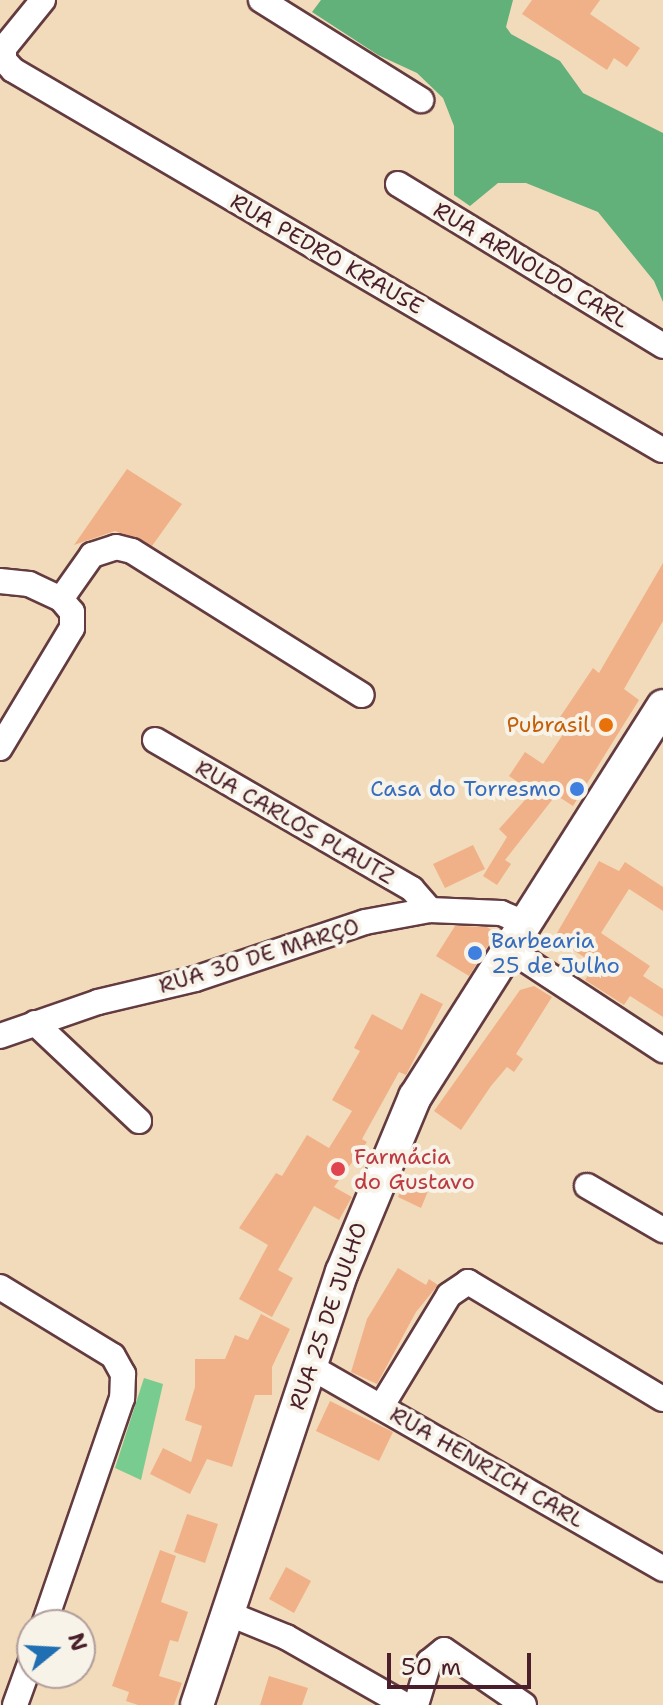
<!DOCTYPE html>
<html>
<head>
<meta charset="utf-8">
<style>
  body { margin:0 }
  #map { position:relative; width:663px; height:1705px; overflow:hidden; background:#f1dbba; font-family:"Shantell Sans",sans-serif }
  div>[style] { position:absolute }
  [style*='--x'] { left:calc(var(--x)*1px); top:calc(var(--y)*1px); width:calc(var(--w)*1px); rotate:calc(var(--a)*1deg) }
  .green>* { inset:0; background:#78cc8f }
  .forest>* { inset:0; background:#62b07a }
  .building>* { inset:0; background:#f1b188 }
  .roads { filter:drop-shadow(2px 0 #633b40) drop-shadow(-2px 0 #633b40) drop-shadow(0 2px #633b40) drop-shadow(0 -2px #633b40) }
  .minor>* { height:24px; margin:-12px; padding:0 12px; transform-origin:12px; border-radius:12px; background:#fff }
  .secondary>* { height:32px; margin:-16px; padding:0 16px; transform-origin:16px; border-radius:16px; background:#fff }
  .dots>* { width:22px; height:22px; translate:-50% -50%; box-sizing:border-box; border:4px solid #f7f3e8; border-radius:50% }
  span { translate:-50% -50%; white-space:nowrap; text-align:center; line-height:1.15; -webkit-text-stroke:8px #f7f3e8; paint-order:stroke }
  .street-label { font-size:22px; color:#4a1f2b }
  .food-label { font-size:22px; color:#c56008 }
  .right { translate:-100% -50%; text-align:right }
  .shop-label { font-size:22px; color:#366cbe }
  .left { translate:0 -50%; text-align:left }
  .health-label { font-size:22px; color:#be3a42 }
  .north { position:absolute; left:16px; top:1609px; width:80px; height:80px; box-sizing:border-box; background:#f7f3e8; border:2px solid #b29e9c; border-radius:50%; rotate:72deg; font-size:22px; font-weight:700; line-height:32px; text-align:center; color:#4a1f2b }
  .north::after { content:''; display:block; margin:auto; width:28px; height:36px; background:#1f6fb2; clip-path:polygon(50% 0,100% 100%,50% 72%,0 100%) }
  .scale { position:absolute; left:387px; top:1653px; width:144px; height:36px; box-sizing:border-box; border:4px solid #4a1f2b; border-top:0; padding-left:10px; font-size:24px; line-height:28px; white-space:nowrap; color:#4a1f2b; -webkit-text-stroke:6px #f7f3e8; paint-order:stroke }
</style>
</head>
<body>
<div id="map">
  <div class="green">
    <div style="clip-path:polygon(144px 1378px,163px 1384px,141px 1480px,115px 1468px)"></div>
  </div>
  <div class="forest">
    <div style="clip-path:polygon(321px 0,513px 0,506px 27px,511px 34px,560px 61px,583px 93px,663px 133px,663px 302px,654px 281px,598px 212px,526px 183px,498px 183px,470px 206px,454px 195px,454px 126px,443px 98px,417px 73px,378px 55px,312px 12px)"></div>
  </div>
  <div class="building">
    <div style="clip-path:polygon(532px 0,600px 0,590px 14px,640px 48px,627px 67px,614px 58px,607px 70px,522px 14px)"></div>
    <div style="clip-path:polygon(127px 469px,182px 504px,152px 546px,115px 531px,74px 545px)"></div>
    <div style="clip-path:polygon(663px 563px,663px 621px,624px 689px,639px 700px,573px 806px,556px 795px,505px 860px,511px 864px,497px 885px,483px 876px,507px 837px,499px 829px,532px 792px,509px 776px,525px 752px,543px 764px,566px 730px,556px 723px,593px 668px,599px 673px)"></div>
    <div style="clip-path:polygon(473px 845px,485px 869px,445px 888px,433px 864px)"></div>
    <div style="clip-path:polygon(599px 861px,619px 871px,625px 862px,663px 887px,663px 911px,629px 889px,601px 933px,650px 966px,643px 976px,663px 989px,663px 1017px,630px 996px,624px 1005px,585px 980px,595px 964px,554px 938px)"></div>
    <div style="clip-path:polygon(455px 926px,487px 927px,496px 933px,469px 976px,436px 956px)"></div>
    <div style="clip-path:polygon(534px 986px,552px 997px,516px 1054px,523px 1059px,514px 1072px,507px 1067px,491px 1086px,461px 1130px,434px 1111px,520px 990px)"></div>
    <div style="clip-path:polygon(421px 993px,443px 1004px,406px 1075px,399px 1072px,362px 1139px,367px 1142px,334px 1187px,352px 1197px,339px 1220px,314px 1206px,278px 1270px,293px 1278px,272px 1317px,239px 1299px,268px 1245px,239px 1228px,276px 1173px,282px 1176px,307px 1135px,329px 1148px,352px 1111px,332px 1100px,360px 1051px,354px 1048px,372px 1014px,402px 1030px)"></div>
    <div style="clip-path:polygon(408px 1174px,431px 1184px,421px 1208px,398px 1197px)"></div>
    <div style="clip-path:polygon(398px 1268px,426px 1285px,429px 1279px,438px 1285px,416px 1312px,377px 1384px,351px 1372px,367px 1319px)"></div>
    <div style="clip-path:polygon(261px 1314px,290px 1329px,272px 1367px,272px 1395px,255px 1395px,232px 1467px,207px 1459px,190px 1494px,150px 1474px,163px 1448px,191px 1462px,202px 1426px,185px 1420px,195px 1387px,195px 1359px,225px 1359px,235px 1335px,248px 1340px)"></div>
    <div style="clip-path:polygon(330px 1401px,393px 1432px,379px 1461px,316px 1431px)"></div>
    <div style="clip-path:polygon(187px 1514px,218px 1524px,205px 1563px,174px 1552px)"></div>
    <div style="clip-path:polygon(160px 1550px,176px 1556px,161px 1602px,188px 1612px,178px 1642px,170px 1640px,159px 1676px,182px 1683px,174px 1705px,138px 1705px,126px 1701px,129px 1692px,112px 1686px)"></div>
    <div style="clip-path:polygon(286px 1567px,311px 1581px,294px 1613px,269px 1599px)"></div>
    <div style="clip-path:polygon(269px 1676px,308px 1688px,302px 1705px,260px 1705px)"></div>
  </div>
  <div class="roads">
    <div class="minor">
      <div style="--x:43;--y:0;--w:62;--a:129.1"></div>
      <div style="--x:4;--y:48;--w:12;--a:90"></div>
      <div style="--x:4;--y:60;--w:13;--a:48"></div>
      <div style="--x:13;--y:70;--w:752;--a:30.35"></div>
      <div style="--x:261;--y:0;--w:189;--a:32"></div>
      <div style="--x:398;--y:184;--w:311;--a:31.4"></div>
      <div style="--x:0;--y:581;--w:29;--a:6"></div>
      <div style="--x:29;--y:584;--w:35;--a:25"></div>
      <div style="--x:61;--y:599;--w:17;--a:50"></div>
      <div style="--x:72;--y:612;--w:16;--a:90"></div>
      <div style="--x:72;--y:628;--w:140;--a:121"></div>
      <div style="--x:61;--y:599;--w:54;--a:-54.8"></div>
      <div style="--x:92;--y:555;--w:25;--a:-18"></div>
      <div style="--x:116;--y:547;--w:16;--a:14"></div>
      <div style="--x:132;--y:551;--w:271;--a:32.1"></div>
      <div style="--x:155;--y:740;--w:297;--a:30.1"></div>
      <div style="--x:412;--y:889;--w:28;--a:49"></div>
      <div style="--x:506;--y:947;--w:188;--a:33.3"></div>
      <div style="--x:35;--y:1023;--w:143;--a:43.3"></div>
      <div style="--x:0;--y:1036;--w:104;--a:-19.1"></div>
      <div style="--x:98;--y:1002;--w:100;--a:-13.3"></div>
      <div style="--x:195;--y:979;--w:179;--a:-18.5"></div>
      <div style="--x:365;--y:922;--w:66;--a:-10.5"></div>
      <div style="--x:430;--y:910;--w:71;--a:2.4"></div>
      <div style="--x:501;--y:913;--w:23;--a:23"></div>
      <div style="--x:587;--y:1186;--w:88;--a:30.1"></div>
      <div style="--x:0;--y:1287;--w:132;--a:31.4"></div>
      <div style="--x:113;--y:1356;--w:21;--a:61"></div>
      <div style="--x:123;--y:1374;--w:24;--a:92"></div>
      <div style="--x:122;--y:1398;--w:240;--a:109"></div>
      <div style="--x:309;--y:1366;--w:408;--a:29.8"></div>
      <div style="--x:381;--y:1407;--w:131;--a:-58.7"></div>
      <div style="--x:449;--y:1295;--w:23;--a:-34"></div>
      <div style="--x:468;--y:1282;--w:227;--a:31"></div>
      <div style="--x:227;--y:1613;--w:64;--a:22.1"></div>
      <div style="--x:286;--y:1637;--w:137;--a:29.7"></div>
      <div style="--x:15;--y:1705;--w:50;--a:-70.1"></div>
      <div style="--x:416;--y:1705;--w:45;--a:-73.2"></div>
      <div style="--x:429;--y:1662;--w:19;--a:-39"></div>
      <div style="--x:444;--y:1650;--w:97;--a:34.5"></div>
    </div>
    <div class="secondary">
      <div style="--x:197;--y:1705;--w:457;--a:-71.5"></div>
      <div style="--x:342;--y:1272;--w:190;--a:-67.4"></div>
      <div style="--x:415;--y:1097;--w:463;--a:-57.6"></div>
    </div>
  </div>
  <div class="dots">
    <div style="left:606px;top:725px;background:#e8710a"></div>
    <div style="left:577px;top:789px;background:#3f7fe0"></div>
    <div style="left:475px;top:953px;background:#3f7fe0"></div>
    <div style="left:338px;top:1169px;background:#e0444e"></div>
  </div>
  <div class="street-label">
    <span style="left:327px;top:254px;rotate:30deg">RUA PEDRO KRAUSE</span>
    <span style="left:531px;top:265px;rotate:31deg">RUA ARNOLDO CARL</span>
    <span style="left:295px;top:822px;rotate:30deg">RUA CARLOS PLAUTZ</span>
    <span style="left:259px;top:956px;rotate:-17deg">RUA 30 DE MARÇO</span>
    <span style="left:328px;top:1316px;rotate:-71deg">RUA 25 DE JULHO</span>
    <span style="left:487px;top:1467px;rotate:30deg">RUA HENRICH CARL</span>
  </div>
  <div class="food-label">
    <span class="right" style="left:590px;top:725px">Pubrasil</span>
  </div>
  <div class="shop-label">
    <span class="right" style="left:561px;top:789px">Casa do Torresmo</span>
    <span class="left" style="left:491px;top:953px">Barbearia<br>25 de Julho</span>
  </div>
  <div class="health-label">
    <span class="left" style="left:354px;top:1169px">Farmácia<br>do Gustavo</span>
  </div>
  <div class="north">N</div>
  <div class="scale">50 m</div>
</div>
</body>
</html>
